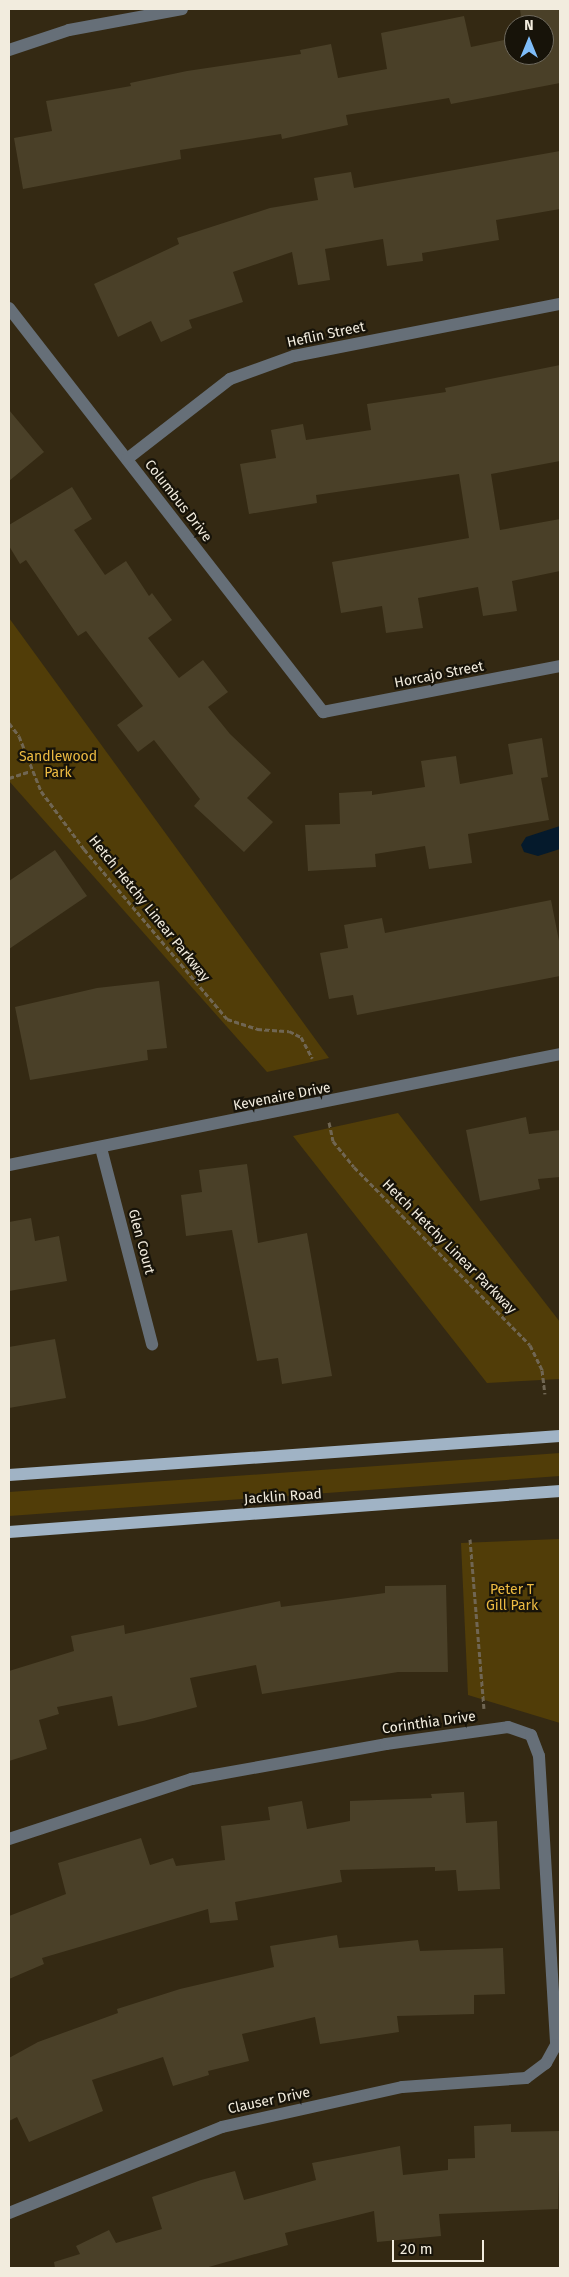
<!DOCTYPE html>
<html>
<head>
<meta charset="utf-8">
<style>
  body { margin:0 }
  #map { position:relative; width:569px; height:2277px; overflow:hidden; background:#342913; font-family:"Fira Sans",sans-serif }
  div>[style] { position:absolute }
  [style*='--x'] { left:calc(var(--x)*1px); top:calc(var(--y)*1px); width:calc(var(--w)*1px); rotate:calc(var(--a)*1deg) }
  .green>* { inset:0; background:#513d08 }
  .water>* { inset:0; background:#051a2c }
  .building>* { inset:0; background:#4a4028 }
  .path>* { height:3px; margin-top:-1.5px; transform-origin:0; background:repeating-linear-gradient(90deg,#706653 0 5px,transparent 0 7.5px) }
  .minor>* { height:12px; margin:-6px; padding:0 6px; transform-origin:6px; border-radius:6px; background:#666f78 }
  .major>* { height:12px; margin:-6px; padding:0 6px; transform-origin:6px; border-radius:6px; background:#a0b3c5 }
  span { translate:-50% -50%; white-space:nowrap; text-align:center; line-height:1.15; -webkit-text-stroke:4.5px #171309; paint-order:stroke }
  .street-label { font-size:14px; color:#f2ecde }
  .park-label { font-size:14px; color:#edbb42 }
  .frame { position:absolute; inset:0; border:10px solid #f2ecde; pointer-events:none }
  .north { position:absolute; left:504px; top:15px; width:50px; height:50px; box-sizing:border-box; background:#171309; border:1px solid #6f6a5e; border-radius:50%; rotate:0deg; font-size:14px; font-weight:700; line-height:20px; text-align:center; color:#f2ecde }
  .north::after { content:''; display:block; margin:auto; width:18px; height:22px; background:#7fbdf9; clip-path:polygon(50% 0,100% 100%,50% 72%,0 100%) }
  .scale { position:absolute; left:392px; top:2240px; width:92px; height:22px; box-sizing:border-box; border:2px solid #f2ecde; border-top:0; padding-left:6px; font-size:15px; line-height:18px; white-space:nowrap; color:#f2ecde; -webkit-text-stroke:4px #171309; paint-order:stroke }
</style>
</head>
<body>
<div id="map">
  <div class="green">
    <div style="clip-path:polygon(9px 618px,329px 1058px,267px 1072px,9px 781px)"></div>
    <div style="clip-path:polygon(398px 1113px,560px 1322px,560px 1379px,487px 1383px,293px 1136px)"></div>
    <div style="clip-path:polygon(560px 1453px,560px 1476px,9px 1516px,9px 1492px)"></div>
    <div style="clip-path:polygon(560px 1539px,560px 1723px,468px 1695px,461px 1543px)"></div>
  </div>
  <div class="water">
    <div style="clip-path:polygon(560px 826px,560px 849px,538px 856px,524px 852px,521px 845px,526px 837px)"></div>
  </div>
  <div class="building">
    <div style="clip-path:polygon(520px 9px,560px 9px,560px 83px,451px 104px,449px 98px,346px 115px,348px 125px,282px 139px,281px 134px,180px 150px,181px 159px,23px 189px,14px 138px,52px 131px,46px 101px,131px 86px,130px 83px,187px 71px,301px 54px,300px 50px,331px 44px,338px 78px,387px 69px,381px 33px,464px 16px,471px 47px,514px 38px,514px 55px,544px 55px,544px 25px,522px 25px)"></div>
    <div style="clip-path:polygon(560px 151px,560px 209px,496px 220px,499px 240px,422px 253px,423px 261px,387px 266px,383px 239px,325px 249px,330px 280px,298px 285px,292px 252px,233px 272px,243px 302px,189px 320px,192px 328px,161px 342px,151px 321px,118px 337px,94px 284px,179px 244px,177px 238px,270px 208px,318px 200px,314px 178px,351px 172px,354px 188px)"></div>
    <div style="clip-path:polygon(560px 365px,560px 461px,491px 474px,500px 530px,560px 519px,560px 571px,512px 581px,517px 611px,483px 616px,478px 587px,418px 598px,423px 628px,386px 633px,382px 606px,341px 613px,332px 562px,469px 538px,459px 474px,316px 495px,317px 503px,249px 514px,240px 464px,276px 458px,271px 430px,303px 424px,306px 440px,371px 430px,367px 404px,446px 392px,445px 388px)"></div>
    <div style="clip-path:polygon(9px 410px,44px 452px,9px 481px)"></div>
    <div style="clip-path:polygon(72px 487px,92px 519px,74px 530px,105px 575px,126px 561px,149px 596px,152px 593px,172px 620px,148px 638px,179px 678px,203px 660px,228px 692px,208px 707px,230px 734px,271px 773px,247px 798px,273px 822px,244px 852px,194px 806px,200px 799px,154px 740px,138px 752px,117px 725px,143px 706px,86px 631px,78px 636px,26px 560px,20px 564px,9px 546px,9px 525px)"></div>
    <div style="clip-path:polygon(542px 738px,548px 777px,541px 778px,549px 820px,468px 834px,472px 863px,429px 869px,425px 846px,375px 854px,376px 867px,308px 871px,305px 825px,340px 824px,339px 793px,372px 791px,372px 795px,425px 787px,421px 761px,456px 756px,460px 784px,513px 774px,508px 744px)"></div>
    <div style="clip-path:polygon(55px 850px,87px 896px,9px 949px,9px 881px)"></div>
    <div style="clip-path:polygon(551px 900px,560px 946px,560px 976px,357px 1015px,353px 995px,329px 999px,320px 953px,348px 948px,344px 925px,382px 918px,385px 933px)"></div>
    <div style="clip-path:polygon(159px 981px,167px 1048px,147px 1050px,148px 1060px,30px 1080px,15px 1007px,97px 988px)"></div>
    <div style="clip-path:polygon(526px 1117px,529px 1134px,560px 1130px,560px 1177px,538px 1179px,540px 1189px,480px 1201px,466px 1130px)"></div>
    <div style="clip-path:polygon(247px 1164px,258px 1243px,307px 1233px,332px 1376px,282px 1384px,278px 1358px,257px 1361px,232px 1230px,186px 1236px,181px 1195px,202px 1192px,199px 1170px)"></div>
    <div style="clip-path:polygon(31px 1218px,35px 1241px,59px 1236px,67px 1281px,9px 1291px,9px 1222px)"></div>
    <div style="clip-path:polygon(55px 1339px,66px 1398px,9px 1408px,9px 1347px)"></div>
    <div style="clip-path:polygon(446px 1585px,448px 1672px,398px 1672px,262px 1694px,256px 1665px,190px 1678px,197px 1707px,143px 1721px,118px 1726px,112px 1696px,57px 1707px,59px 1714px,39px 1720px,47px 1749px,9px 1761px,9px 1671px,74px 1651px,71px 1636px,124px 1625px,125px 1634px,280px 1601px,281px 1607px,385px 1593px,385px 1586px)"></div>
    <div style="clip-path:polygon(464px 1792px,466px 1823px,497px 1821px,500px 1889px,458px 1891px,456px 1870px,435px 1871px,435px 1867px,340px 1870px,342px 1882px,235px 1902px,238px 1920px,210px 1923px,208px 1909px,42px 1958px,44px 1964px,9px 1979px,9px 1916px,66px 1894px,58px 1863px,141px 1838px,150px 1865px,173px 1858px,176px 1866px,225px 1860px,221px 1826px,270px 1820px,268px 1807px,302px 1801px,307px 1829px,350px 1821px,350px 1801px,432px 1798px,431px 1794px)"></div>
    <div style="clip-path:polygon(337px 1935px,339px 1948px,418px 1940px,420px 1951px,503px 1948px,505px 1994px,474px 1995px,474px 2014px,397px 2016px,399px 2032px,320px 2044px,315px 2017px,242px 2034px,249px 2061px,208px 2071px,209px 2075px,173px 2086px,163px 2057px,92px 2080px,103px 2111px,29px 2142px,17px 2117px,9px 2121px,9px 2058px,38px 2042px,118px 2013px,117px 2009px,180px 1989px,274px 1967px,270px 1946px)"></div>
    <div style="clip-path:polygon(511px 2124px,511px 2132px,560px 2131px,558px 2209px,439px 2214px,441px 2236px,377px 2242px,374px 2211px,285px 2233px,288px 2245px,205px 2268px,55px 2268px,54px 2262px,80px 2254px,76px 2246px,109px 2230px,116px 2243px,162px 2229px,152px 2197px,201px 2180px,235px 2171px,244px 2200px,316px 2180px,312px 2163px,400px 2146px,403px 2175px,448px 2170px,448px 2159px,475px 2158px,474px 2126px)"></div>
  </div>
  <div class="path">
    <div style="--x:9;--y:723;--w:16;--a:52"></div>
    <div style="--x:19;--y:736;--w:59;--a:68.2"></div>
    <div style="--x:41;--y:791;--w:72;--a:53.4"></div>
    <div style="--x:84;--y:849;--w:222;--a:49.9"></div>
    <div style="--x:227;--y:1019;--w:32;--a:18"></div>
    <div style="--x:257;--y:1029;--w:32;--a:4"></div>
    <div style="--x:289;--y:1031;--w:13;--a:27"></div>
    <div style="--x:301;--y:1037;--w:24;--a:62"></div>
    <div style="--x:9;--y:778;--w:22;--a:-18"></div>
    <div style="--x:329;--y:1122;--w:19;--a:78"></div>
    <div style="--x:333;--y:1141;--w:33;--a:51"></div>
    <div style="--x:354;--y:1167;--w:250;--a:45.3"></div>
    <div style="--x:530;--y:1345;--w:28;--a:64"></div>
    <div style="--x:542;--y:1370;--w:24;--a:83"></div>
    <div style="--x:470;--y:1539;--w:170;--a:85.3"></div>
  </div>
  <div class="minor">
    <div style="--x:9;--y:50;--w:63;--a:-18.4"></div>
    <div style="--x:69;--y:30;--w:115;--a:-10.5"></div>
    <div style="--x:9;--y:308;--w:512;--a:52.14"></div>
    <div style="--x:323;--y:712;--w:241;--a:-11"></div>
    <div style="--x:127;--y:459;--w:130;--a:-37.8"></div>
    <div style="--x:230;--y:379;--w:68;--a:-19.8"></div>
    <div style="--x:294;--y:356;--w:271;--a:-11.1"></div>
    <div style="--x:101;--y:1148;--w:203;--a:75.4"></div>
    <div style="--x:9;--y:1165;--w:562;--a:-11.39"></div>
    <div style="--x:9;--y:1839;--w:193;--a:-18.2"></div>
    <div style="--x:192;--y:1779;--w:197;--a:-10.2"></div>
    <div style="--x:386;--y:1744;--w:123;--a:-7.9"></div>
    <div style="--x:508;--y:1727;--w:24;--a:19"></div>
    <div style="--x:531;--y:1735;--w:22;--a:69"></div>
    <div style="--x:539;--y:1756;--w:289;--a:86.6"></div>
    <div style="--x:556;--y:2045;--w:21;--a:119"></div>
    <div style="--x:546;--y:2063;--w:25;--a:143"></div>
    <div style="--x:526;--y:2078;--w:124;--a:175.8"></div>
    <div style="--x:402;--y:2087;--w:184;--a:167.5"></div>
    <div style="--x:222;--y:2127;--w:230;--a:158"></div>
  </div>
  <div class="major">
    <div style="--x:9;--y:1475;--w:552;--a:-4.05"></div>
    <div style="--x:9;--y:1532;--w:553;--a:-4.26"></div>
  </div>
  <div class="street-label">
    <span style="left:326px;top:335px;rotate:-12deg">Heflin Street</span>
    <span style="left:178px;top:501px;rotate:52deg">Columbus Drive</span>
    <span style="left:439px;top:675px;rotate:-11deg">Horcajo Street</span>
    <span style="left:149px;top:909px;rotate:51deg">Hetch Hetchy Linear Parkway</span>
    <span style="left:282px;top:1097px;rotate:-11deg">Kevenaire Drive</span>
    <span style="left:141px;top:1242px;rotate:75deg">Glen Court</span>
    <span style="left:449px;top:1247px;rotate:45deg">Hetch Hetchy Linear Parkway</span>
    <span style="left:283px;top:1497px;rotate:-4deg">Jacklin Road</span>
    <span style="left:429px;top:1723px;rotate:-8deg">Corinthia Drive</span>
    <span style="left:269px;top:2101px;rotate:-12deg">Clauser Drive</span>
  </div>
  <div class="park-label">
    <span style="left:58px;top:765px">Sandlewood<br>Park</span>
    <span style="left:512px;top:1598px">Peter T<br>Gill Park</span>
  </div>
  <div class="frame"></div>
  <div class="north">N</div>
  <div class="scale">20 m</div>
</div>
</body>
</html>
